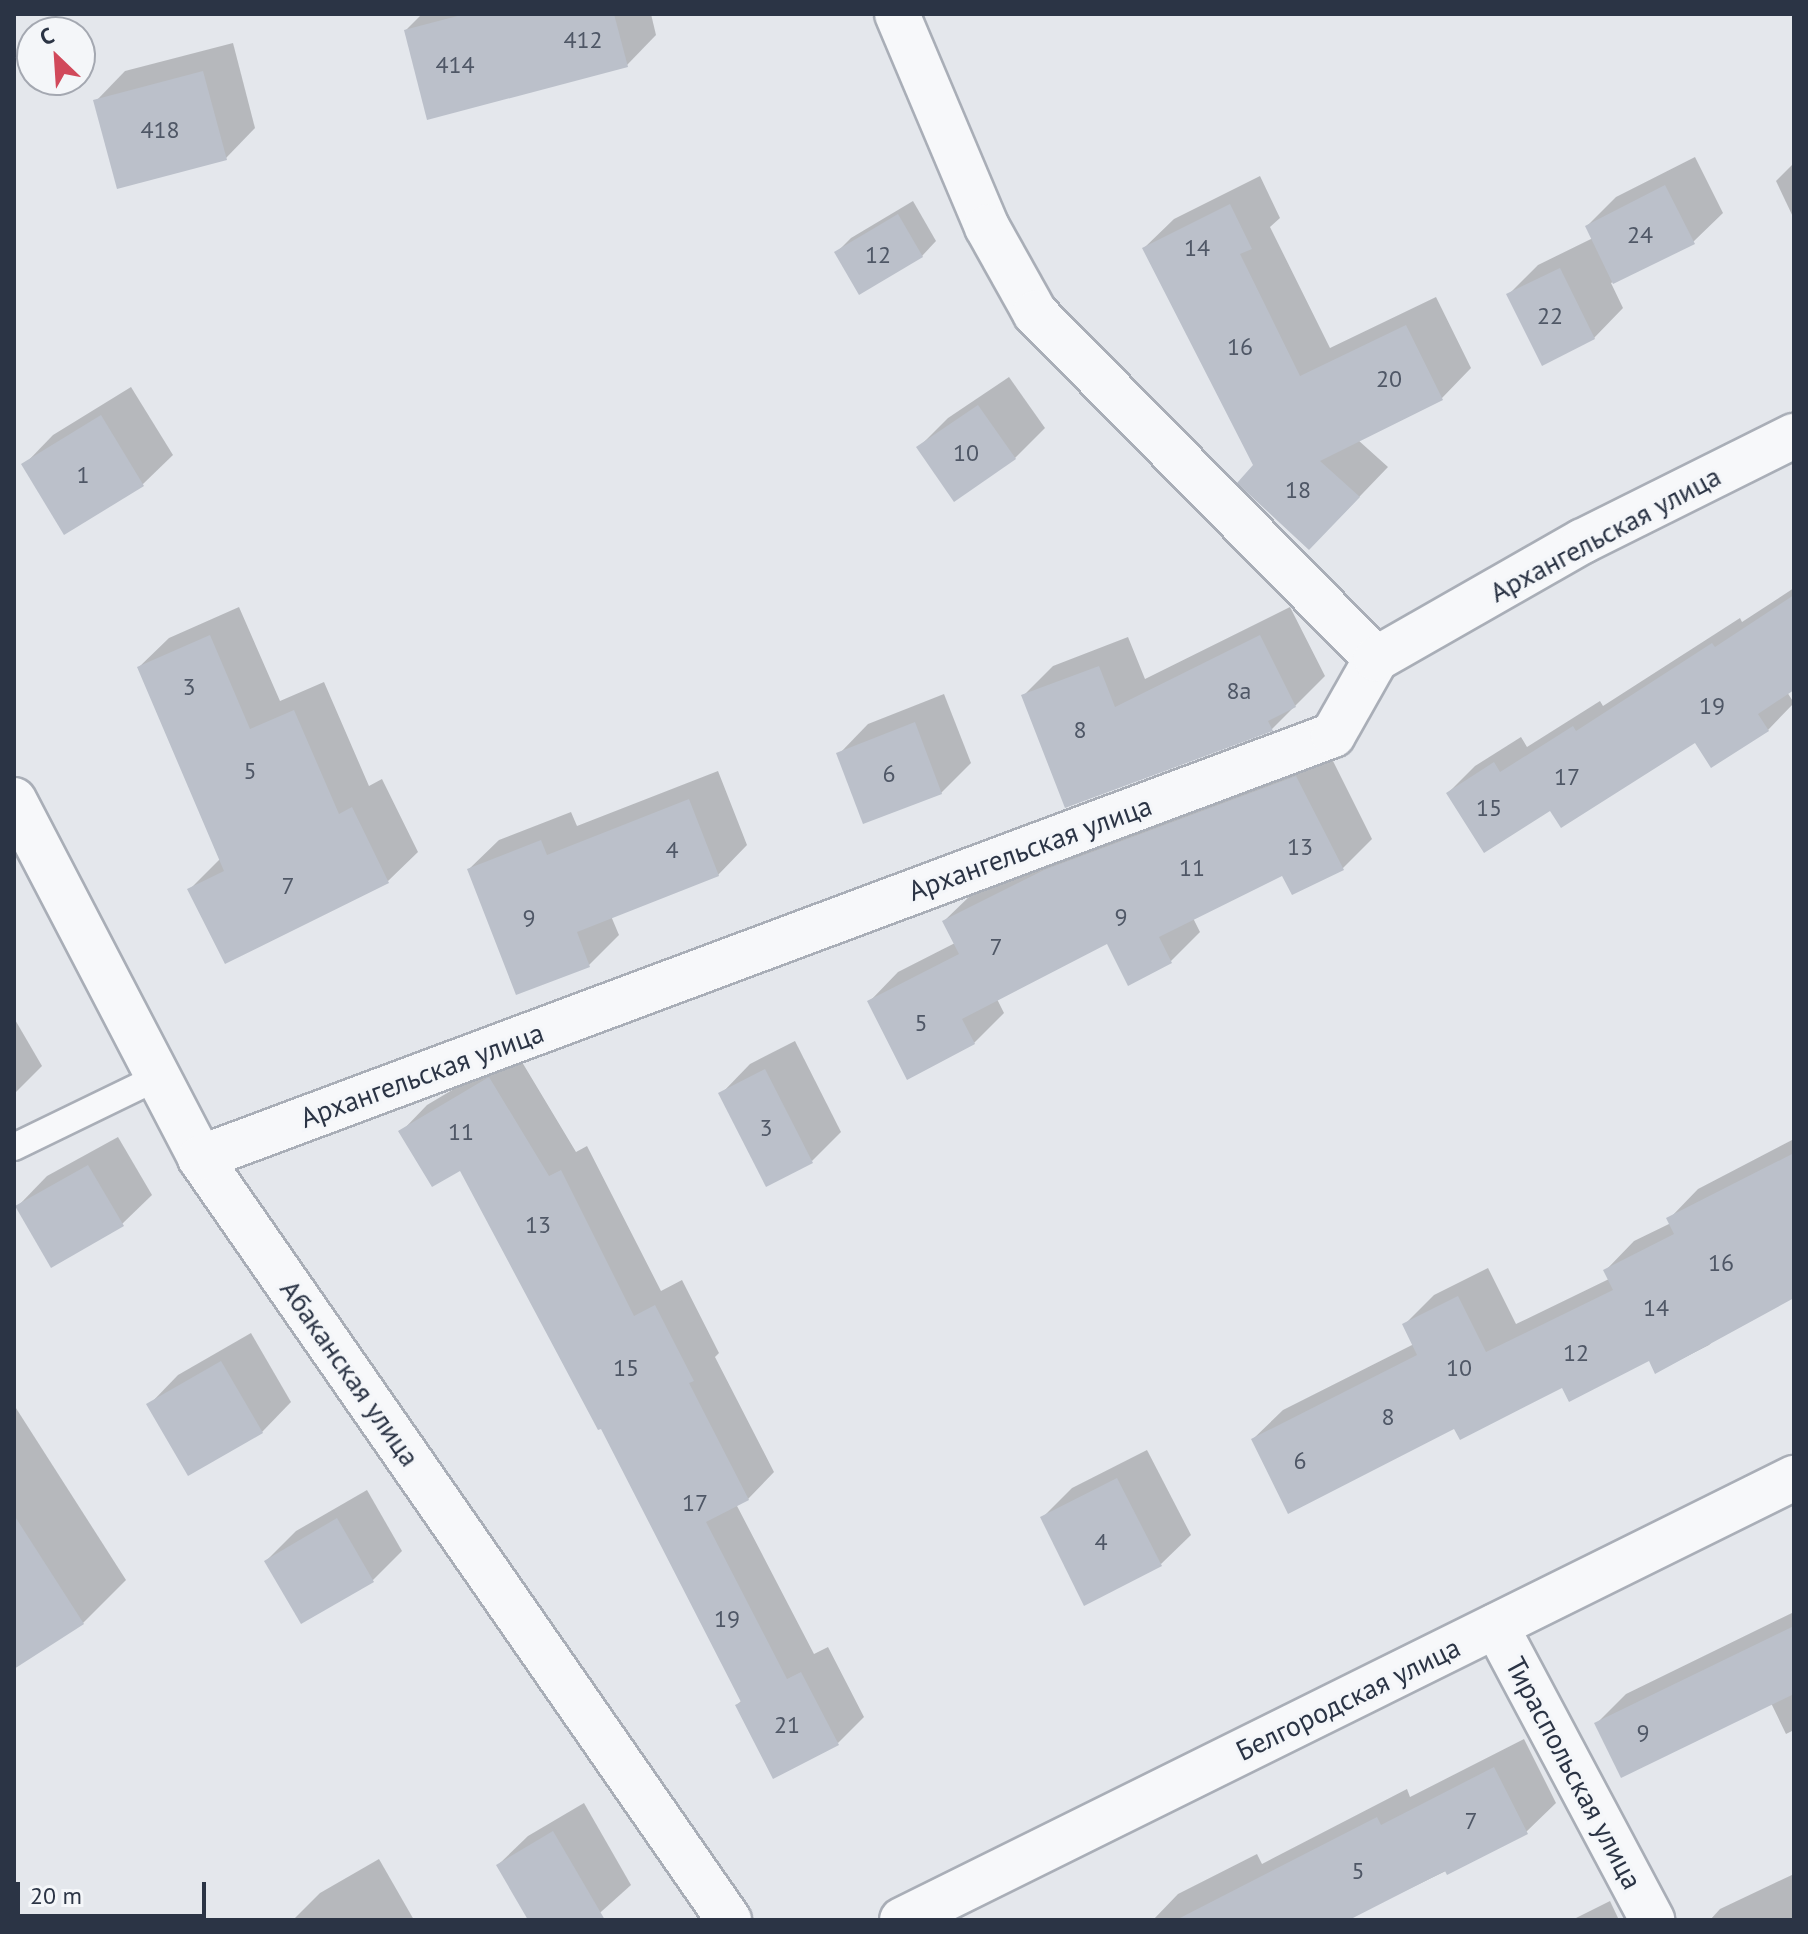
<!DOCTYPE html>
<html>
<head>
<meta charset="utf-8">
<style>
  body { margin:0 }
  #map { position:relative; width:1808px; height:1934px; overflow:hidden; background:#e4e7ec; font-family:"PT Sans",sans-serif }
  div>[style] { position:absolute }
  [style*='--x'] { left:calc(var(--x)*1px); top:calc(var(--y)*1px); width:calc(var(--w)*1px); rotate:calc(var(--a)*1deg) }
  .shadow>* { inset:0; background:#0003 }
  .building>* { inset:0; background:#bbc0ca }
  .roads { filter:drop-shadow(2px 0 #a9aeb7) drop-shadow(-2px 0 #a9aeb7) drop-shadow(0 2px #a9aeb7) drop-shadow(0 -2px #a9aeb7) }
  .lane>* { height:26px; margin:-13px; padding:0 13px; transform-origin:13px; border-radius:13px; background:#f7f8fa }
  .street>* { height:44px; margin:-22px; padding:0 22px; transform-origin:22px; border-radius:22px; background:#f7f8fa }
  span { translate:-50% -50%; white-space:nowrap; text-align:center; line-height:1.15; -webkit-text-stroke:6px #f4f6f9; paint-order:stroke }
  .number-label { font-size:24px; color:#4f5766 }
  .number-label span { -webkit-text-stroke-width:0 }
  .street-label { font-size:28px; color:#2b3445 }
  .frame { position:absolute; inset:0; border:16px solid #2b3445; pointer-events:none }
  .north { position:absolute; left:16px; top:16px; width:80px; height:80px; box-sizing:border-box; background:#f4f6f9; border:2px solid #a4a8b1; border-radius:50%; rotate:335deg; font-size:22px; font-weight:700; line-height:32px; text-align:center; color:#2b3445 }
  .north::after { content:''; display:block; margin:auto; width:28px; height:36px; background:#d1495b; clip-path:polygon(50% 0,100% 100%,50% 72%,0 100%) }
  .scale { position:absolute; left:16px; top:1882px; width:190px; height:36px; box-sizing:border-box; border:4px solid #2b3445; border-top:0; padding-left:10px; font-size:24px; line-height:28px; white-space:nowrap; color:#2b3445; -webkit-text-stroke:6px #f4f6f9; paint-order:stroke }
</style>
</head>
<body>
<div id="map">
  <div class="shadow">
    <div style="clip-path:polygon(422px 14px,651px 14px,656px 35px,627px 65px,406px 30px)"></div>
    <div style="clip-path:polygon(233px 43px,255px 128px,226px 158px,96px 101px,125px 71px)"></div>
    <div style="clip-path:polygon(1695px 157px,1723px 213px,1693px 242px,1611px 283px,1623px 308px,1594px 338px,1509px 294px,1538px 265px,1593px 238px,1587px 226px,1616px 197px)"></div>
    <div style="clip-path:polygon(1794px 163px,1794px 219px,1776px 181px)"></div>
    <div style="clip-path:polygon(1260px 176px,1280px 218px,1270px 227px,1330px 348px,1436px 297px,1471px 368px,1442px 398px,1358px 440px,1388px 467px,1339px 518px,1256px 466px,1144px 248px,1174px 219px)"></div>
    <div style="clip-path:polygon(913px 201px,936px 241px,922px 256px,836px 253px,851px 238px)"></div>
    <div style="clip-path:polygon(1009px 377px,1045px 428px,1015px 458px,919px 447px,948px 418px)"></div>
    <div style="clip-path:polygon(131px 387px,173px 455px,143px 484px,65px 532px,24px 465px,53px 435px)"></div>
    <div style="clip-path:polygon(1794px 588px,1794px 688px,1787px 692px,1794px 703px,1768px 730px,1696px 740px,1551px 809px,1448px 793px,1475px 766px,1521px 737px,1527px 747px,1600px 701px,1603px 706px,1740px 618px,1742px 622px)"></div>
    <div style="clip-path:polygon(239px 607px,280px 701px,324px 682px,369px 786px,382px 779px,418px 852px,388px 881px,190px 889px,220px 859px,139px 667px,169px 638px)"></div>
    <div style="clip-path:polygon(1290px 607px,1325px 676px,1272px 729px,1067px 806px,1024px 695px,1053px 666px,1128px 637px,1145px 679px)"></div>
    <div style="clip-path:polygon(944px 694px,971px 763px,941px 793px,839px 754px,868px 724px)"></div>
    <div style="clip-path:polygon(1326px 747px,1372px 839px,1342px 869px,1283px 873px,1193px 918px,1200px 932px,1171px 961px,1108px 941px,997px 999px,1004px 1013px,974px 1043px,869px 1002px,898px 972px,955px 943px,944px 921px,974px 892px)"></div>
    <div style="clip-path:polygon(718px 771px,747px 845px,718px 875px,611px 916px,619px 935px,589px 965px,469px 869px,499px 840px,571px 812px,577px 826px)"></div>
    <div style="clip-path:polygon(14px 1018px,42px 1066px,14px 1094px)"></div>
    <div style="clip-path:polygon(795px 1041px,841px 1132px,812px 1161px,721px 1094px,750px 1064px)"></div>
    <div style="clip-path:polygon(516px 1052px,576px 1152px,587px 1146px,661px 1291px,682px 1280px,719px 1353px,715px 1357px,774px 1472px,748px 1499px,736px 1504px,814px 1654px,828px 1647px,864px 1717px,838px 1743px,737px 1705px,742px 1700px,602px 1426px,461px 1168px,401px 1132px,427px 1105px)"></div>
    <div style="clip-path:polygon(118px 1137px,152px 1195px,122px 1224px,18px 1206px,47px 1176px)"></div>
    <div style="clip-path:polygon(1794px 1139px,1794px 1296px,1720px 1334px,1709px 1345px,1656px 1372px,1649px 1358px,1563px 1385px,1455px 1426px,1253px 1439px,1283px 1410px,1414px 1344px,1404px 1325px,1434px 1295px,1488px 1268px,1516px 1324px,1609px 1279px,1605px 1271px,1634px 1241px,1671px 1223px,1669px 1219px,1698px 1189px)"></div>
    <div style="clip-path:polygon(251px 1333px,291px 1402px,262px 1432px,149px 1405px,178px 1375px)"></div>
    <div style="clip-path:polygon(14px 1405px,126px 1580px,83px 1623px,14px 1667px)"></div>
    <div style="clip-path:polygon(1147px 1450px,1191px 1535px,1161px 1564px,1042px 1518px,1072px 1488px)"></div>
    <div style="clip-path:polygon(367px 1490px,402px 1551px,373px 1580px,266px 1561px,296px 1531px)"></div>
    <div style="clip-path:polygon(1794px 1612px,1794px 1730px,1786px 1734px,1771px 1703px,1597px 1723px,1626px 1694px)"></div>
    <div style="clip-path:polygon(1524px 1739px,1556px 1803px,1526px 1832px,1345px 1920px,1153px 1920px,1178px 1894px,1257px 1854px,1262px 1864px,1407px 1789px,1410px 1797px)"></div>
    <div style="clip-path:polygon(584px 1803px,631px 1885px,592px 1920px,530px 1920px,498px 1865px,528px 1836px)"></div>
    <div style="clip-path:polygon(379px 1859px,414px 1920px,293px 1920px,320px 1893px)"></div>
    <div style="clip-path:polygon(1794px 1874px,1794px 1920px,1710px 1920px,1720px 1909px)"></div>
    <div style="clip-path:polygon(1610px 1901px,1619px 1920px,1572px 1920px)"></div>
  </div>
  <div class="building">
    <div style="clip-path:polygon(465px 14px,614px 14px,628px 67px,427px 120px,404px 30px)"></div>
    <div style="clip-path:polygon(203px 71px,227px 160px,117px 189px,93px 100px)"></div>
    <div style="clip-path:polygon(1665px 185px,1695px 244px,1613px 284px,1585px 226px)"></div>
    <div style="clip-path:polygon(1230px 204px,1252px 249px,1240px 254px,1300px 376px,1406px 325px,1443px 400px,1320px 461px,1360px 497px,1309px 550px,1237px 483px,1253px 465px,1142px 248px)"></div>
    <div style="clip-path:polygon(898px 214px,923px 257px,859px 295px,834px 252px)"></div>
    <div style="clip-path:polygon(1560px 268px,1595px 339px,1542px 366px,1506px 294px)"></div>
    <div style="clip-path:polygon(978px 405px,1016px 459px,954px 502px,916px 447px)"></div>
    <div style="clip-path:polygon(101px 415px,144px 486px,64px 535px,21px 464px)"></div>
    <div style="clip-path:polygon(1794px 595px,1794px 690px,1758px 714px,1769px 731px,1711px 768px,1695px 743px,1561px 828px,1550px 811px,1484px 853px,1446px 793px,1494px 762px,1500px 772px,1573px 726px,1576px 731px,1712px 643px,1715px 647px)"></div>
    <div style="clip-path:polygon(210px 635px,250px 729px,294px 710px,339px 814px,352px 807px,389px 883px,225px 964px,187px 889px,224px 871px,137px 667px)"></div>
    <div style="clip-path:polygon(1260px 635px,1296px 707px,1268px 721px,1273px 731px,1065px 808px,1021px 695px,1099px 666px,1115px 707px)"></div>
    <div style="clip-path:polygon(915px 722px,942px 794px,863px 824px,836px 753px)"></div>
    <div style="clip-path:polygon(1296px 776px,1344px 870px,1292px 895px,1282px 876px,1159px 937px,1172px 963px,1128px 986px,1107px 944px,962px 1019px,975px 1044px,907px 1080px,867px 1001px,959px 954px,942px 921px,1044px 870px)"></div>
    <div style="clip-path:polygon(689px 799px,719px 876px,577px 932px,590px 967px,516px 995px,467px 869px,541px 840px,547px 855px)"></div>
    <div style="clip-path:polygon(765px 1069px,813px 1163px,766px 1187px,718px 1093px)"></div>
    <div style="clip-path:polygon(489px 1077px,549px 1176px,561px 1170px,634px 1316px,655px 1305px,694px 1381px,689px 1383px,749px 1500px,706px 1522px,787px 1679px,801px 1672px,839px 1745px,773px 1779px,735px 1705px,741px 1702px,601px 1429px,598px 1430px,460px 1171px,432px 1187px,398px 1131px)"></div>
    <div style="clip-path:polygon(1794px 1153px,1794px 1298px,1655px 1374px,1649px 1361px,1569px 1402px,1562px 1388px,1460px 1440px,1454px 1429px,1288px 1514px,1251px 1439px,1417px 1355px,1402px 1324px,1458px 1296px,1486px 1352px,1613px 1290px,1603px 1270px,1674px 1234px,1666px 1218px)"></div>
    <div style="clip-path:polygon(88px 1165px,124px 1226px,51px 1268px,15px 1206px)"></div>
    <div style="clip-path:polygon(221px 1361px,263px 1433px,188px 1476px,146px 1404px)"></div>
    <div style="clip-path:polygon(1117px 1478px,1162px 1566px,1084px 1606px,1040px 1517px)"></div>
    <div style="clip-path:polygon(14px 1515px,84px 1624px,14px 1669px)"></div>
    <div style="clip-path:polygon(337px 1518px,374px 1582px,301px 1624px,264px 1561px)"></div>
    <div style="clip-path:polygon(1794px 1626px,1794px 1694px,1621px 1778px,1594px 1723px)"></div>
    <div style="clip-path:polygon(1494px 1767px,1528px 1834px,1447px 1875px,1445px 1871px,1349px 1920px,1176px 1920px,1377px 1817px,1381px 1825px)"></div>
    <div style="clip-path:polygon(553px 1831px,605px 1920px,528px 1920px,496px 1865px)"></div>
  </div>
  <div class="roads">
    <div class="lane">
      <div style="--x:14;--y:1147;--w:160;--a:-25.9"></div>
    </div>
    <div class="street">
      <div style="--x:897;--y:14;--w:231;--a:67.1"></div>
      <div style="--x:987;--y:227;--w:98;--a:60.8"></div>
      <div style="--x:1035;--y:313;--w:486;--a:45.4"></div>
      <div style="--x:14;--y:800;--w:403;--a:62.5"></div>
      <div style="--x:200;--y:1158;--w:928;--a:55.23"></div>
      <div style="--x:200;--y:1158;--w:1209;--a:-20.47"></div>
      <div style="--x:1333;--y:735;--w:87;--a:-60.5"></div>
      <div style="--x:1376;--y:659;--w:238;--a:-29.7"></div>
      <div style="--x:1583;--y:541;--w:236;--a:-26.5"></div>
      <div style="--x:1496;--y:1626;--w:333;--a:62"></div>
      <div style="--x:902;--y:1920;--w:996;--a:-26.36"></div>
    </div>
  </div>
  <div class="number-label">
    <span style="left:583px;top:40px">412</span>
    <span style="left:455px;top:65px">414</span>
    <span style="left:160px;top:130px">418</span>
    <span style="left:1640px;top:235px">24</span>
    <span style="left:1197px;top:248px">14</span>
    <span style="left:878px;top:255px">12</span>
    <span style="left:1550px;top:316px">22</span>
    <span style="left:1240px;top:347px">16</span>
    <span style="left:1389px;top:379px">20</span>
    <span style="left:966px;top:453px">10</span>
    <span style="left:83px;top:475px">1</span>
    <span style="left:1298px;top:490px">18</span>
    <span style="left:189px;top:687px">3</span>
    <span style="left:1239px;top:691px">8a</span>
    <span style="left:1712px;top:706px">19</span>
    <span style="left:1080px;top:730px">8</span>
    <span style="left:250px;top:771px">5</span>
    <span style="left:889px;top:774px">6</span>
    <span style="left:1567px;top:777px">17</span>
    <span style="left:1489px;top:808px">15</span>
    <span style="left:1300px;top:847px">13</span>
    <span style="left:672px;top:850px">4</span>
    <span style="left:1192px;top:868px">11</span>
    <span style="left:288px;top:886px">7</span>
    <span style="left:1121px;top:917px">9</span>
    <span style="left:529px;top:918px">9</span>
    <span style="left:996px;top:947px">7</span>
    <span style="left:921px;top:1023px">5</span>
    <span style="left:766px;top:1128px">3</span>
    <span style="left:461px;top:1132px">11</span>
    <span style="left:538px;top:1225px">13</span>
    <span style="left:1721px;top:1263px">16</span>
    <span style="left:1656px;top:1308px">14</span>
    <span style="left:1576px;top:1353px">12</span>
    <span style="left:626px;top:1368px">15</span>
    <span style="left:1459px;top:1368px">10</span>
    <span style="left:1388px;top:1417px">8</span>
    <span style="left:1300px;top:1461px">6</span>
    <span style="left:695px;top:1503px">17</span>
    <span style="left:1101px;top:1542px">4</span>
    <span style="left:727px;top:1619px">19</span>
    <span style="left:787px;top:1725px">21</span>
    <span style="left:1643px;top:1733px">9</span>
    <span style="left:1471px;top:1821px">7</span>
    <span style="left:1358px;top:1871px">5</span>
  </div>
  <div class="street-label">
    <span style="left:1605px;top:534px;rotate:-28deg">Архангельская улица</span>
    <span style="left:1030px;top:848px;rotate:-20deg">Архангельская улица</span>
    <span style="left:422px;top:1075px;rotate:-20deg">Архангельская улица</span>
    <span style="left:350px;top:1373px;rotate:55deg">Абаканская улица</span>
    <span style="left:1348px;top:1699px;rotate:-26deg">Белгородская улица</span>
    <span style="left:1574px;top:1773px;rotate:62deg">Тираспольская улица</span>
  </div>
  <div class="frame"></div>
  <div class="north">С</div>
  <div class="scale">20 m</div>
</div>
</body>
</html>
